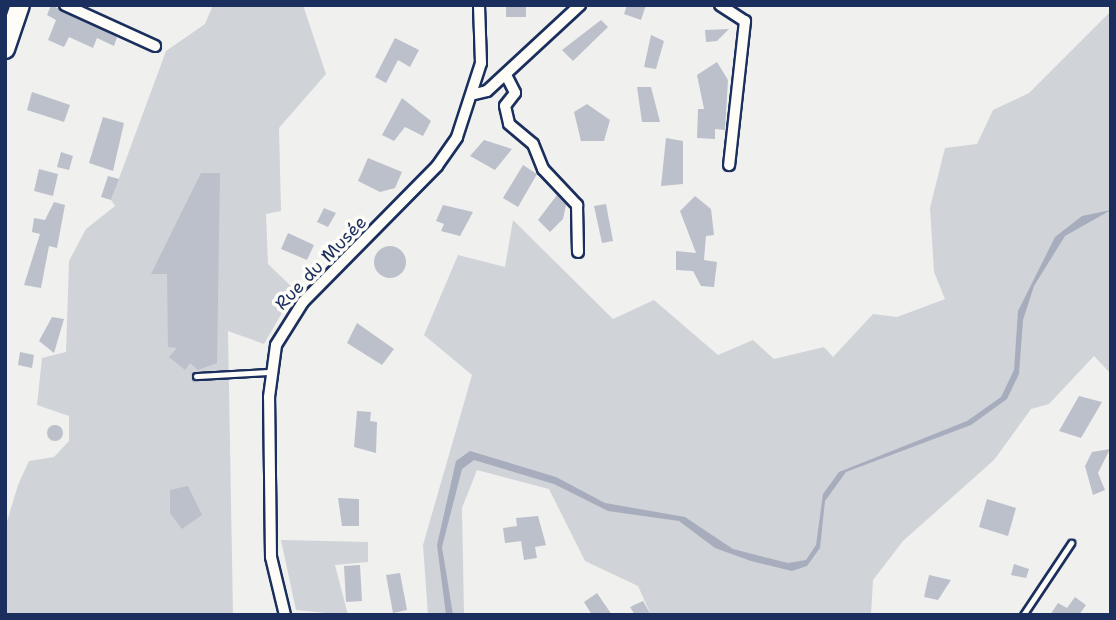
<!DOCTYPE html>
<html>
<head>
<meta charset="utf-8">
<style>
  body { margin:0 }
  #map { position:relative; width:1116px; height:620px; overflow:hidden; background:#f0f0ee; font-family:"Shantell Sans",sans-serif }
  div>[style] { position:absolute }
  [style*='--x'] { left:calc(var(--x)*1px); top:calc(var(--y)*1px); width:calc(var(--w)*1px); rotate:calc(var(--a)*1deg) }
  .green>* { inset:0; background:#d0d3d8 }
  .water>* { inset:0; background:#a7adbd }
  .building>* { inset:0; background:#bbc0ca }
  .round { border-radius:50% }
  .roads { filter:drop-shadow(2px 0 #1b2f5e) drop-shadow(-2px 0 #1b2f5e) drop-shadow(0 2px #1b2f5e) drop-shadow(0 -2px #1b2f5e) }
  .lane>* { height:5px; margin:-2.5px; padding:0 2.5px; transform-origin:2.5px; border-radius:2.5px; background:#fdfcf7 }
  .street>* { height:10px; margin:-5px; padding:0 5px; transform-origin:5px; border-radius:5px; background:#fdfcf7 }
  .primary>* { height:18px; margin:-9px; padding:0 9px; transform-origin:9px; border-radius:9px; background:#fdfcf7 }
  span { translate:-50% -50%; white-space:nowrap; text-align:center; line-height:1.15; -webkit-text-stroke:7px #fdfcf7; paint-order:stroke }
  .street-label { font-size:18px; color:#1b2f5e }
  .frame { position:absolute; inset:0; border:7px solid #1b2f5e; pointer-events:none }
</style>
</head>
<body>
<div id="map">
  <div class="green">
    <div style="clip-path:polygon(213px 5px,303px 5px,326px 74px,279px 128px,281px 211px,266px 214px,268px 264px,295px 290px,264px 344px,228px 331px,233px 615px,5px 615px,5px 528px,18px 485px,29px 461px,54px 457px,69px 441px,69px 416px,37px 405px,42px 358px,66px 352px,69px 261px,86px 229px,115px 206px,111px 200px,166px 51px,205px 24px)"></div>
    <div style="clip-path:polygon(1111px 11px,1111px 374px,1094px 356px,1049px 404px,1031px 409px,994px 460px,903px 541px,873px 580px,871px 615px,651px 615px,638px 586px,585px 561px,549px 489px,477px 470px,462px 508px,464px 615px,428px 615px,423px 545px,472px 375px,424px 335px,458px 255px,505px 267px,513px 220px,613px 319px,654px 300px,718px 355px,753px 340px,774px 359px,824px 347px,833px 357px,873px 314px,897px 317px,945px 299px,934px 272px,930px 208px,945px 148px,977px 144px,993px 110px,1029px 93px)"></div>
    <div style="clip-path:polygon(281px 540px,368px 542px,368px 562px,335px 565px,348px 615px,296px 610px)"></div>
  </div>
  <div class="water">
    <div style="clip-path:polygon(1111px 210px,1065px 236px,1034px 286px,1023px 320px,1019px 374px,1007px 399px,971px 425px,846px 472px,825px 501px,820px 548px,807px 566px,792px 571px,751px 561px,715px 548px,679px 521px,608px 511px,554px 484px,474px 460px,462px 469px,442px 547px,453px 615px,446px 615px,437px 545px,456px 461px,470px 451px,556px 477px,605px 503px,685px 517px,733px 549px,788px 563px,806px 560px,816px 545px,823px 494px,839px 472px,967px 421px,1001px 397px,1014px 370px,1018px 311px,1055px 237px,1082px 216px)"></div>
  </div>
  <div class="building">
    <div style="clip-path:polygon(51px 5px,117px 37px,114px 46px,97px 38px,93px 48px,69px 37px,64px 47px,48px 40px,56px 20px,47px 15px)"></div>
    <div style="clip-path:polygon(506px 5px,526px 5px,526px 17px,506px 17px)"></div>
    <div style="clip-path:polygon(627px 5px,646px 5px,641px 20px,624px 14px)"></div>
    <div style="clip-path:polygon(601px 20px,608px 27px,573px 61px,562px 50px)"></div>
    <div style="clip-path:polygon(729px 29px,717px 41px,706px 42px,705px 30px)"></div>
    <div style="clip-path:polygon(651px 35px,664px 41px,656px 69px,644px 67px)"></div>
    <div style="clip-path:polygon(395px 38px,419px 50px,410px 67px,398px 60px,386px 83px,375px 77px)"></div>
    <div style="clip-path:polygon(717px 62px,728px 80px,725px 130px,715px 129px,715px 139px,697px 138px,698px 109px,704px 109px,697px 75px)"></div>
    <div style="clip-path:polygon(637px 87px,651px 87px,660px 122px,642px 122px)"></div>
    <div style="clip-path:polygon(32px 92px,70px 105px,64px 122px,27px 110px)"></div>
    <div style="clip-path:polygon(402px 98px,431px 121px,423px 136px,405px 127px,394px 141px,382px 135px)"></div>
    <div style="clip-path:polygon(587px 104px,610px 120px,604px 141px,581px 141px,574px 112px)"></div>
    <div style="clip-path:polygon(103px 117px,124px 123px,113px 171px,89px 163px)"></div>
    <div style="clip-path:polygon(666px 138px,683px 141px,683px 184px,661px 186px)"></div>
    <div style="clip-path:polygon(484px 140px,512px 149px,495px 170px,470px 156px)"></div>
    <div style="clip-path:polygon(61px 152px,73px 156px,69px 170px,57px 167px)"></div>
    <div style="clip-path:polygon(368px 158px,402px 172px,395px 188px,380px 192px,358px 181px)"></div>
    <div style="clip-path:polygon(523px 165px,537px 174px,518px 207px,503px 198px)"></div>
    <div style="clip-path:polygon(39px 169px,58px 174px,53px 196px,34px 191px)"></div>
    <div style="clip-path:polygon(201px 173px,220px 173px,217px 363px,198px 370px,190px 363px,185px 370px,169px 357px,177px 348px,168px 347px,167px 274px,151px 274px)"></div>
    <div style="clip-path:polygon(108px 176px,119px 179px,111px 200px,101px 197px)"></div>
    <div style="clip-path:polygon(557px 195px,566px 205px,563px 219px,550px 232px,538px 220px)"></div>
    <div style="clip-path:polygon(695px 196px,711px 209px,714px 235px,706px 236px,704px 260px,717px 262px,714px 287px,701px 286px,693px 271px,676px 270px,676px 251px,696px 253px,680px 211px)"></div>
    <div style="clip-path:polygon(54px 202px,65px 205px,57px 248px,49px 246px,41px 288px,24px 285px,40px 234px,32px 232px,34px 218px,45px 220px)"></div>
    <div style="clip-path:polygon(606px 204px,613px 241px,602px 243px,594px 206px)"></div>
    <div style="clip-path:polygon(443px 205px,473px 212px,460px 236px,441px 231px,444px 224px,436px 221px)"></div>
    <div style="clip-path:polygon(324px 208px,336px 213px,328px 227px,317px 222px)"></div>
    <div style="clip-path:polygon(288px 233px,314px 245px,307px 260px,281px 249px)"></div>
    <div class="round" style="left:374px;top:246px;width:32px;height:32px"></div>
    <div style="clip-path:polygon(52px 317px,64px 319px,54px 353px,39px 341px)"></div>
    <div style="clip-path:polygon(357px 323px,394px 349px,382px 365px,347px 343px)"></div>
    <div style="clip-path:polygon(20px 352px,34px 355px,32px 368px,18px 365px)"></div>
    <div style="clip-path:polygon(1079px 396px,1102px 402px,1081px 438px,1059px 431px)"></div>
    <div style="clip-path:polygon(357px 411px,371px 412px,370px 421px,377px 422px,376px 453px,354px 447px)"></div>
    <div class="round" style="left:47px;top:425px;width:16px;height:16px"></div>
    <div style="clip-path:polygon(1110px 449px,1098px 473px,1105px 490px,1093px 495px,1085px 466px,1092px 452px)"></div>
    <div style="clip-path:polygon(188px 486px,202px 515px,182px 529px,170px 513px,170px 490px)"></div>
    <div style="clip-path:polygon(338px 498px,359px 499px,359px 526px,342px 526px)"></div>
    <div style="clip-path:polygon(987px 499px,1016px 508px,1008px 536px,979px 527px)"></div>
    <div style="clip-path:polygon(538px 516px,546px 545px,535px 547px,537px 558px,524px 560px,521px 541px,505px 543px,503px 528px,517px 526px,516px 518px)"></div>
    <div style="clip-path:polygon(1014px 564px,1029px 569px,1026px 578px,1011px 575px)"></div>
    <div style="clip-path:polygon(360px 565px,362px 601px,346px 602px,344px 566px)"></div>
    <div style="clip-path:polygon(400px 573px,407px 610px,393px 613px,386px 575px)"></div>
    <div style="clip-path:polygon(929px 575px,951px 580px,938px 600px,924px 597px)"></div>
    <div style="clip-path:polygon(597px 593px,612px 615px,592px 615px,584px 602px)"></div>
    <div style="clip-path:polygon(1075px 597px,1086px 605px,1079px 615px,1050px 615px,1058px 603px,1067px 608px)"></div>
    <div style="clip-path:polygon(643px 601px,651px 615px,635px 615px,630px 607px)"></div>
  </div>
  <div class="roads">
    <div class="lane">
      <div style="--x:196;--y:376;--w:74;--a:-3.1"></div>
      <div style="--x:1023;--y:615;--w:87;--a:-56.3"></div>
    </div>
    <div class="street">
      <div style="--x:65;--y:5;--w:99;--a:24.5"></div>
      <div style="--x:720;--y:5;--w:30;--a:33"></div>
      <div style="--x:745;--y:21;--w:145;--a:96.3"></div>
      <div style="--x:506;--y:75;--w:20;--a:63"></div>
      <div style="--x:515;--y:93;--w:16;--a:128"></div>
      <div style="--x:505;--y:106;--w:18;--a:77"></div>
      <div style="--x:509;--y:124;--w:31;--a:40"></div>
      <div style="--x:533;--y:144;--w:27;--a:68"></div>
      <div style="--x:543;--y:169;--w:50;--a:46.6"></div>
      <div style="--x:577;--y:205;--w:47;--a:88.8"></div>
      <div style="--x:475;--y:94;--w:12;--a:-14"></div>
      <div style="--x:487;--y:91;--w:127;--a:-42.8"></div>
      <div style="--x:285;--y:615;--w:60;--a:-103.6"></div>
      <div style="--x:271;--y:557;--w:160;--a:-90.7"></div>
      <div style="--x:269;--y:397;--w:52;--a:-82.3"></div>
      <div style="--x:276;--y:345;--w:51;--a:-57.9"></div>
      <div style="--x:303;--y:302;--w:191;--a:-45.4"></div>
      <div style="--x:437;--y:166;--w:35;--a:-55"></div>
      <div style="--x:457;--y:137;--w:78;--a:-72"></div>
      <div style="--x:481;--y:63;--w:58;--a:-92"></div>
    </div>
    <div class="primary">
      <div style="--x:5;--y:49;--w:46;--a:-71.2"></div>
    </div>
  </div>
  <div class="street-label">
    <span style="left:321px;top:263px;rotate:-46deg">Rue du Musée</span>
  </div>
  <div class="frame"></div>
</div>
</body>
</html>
